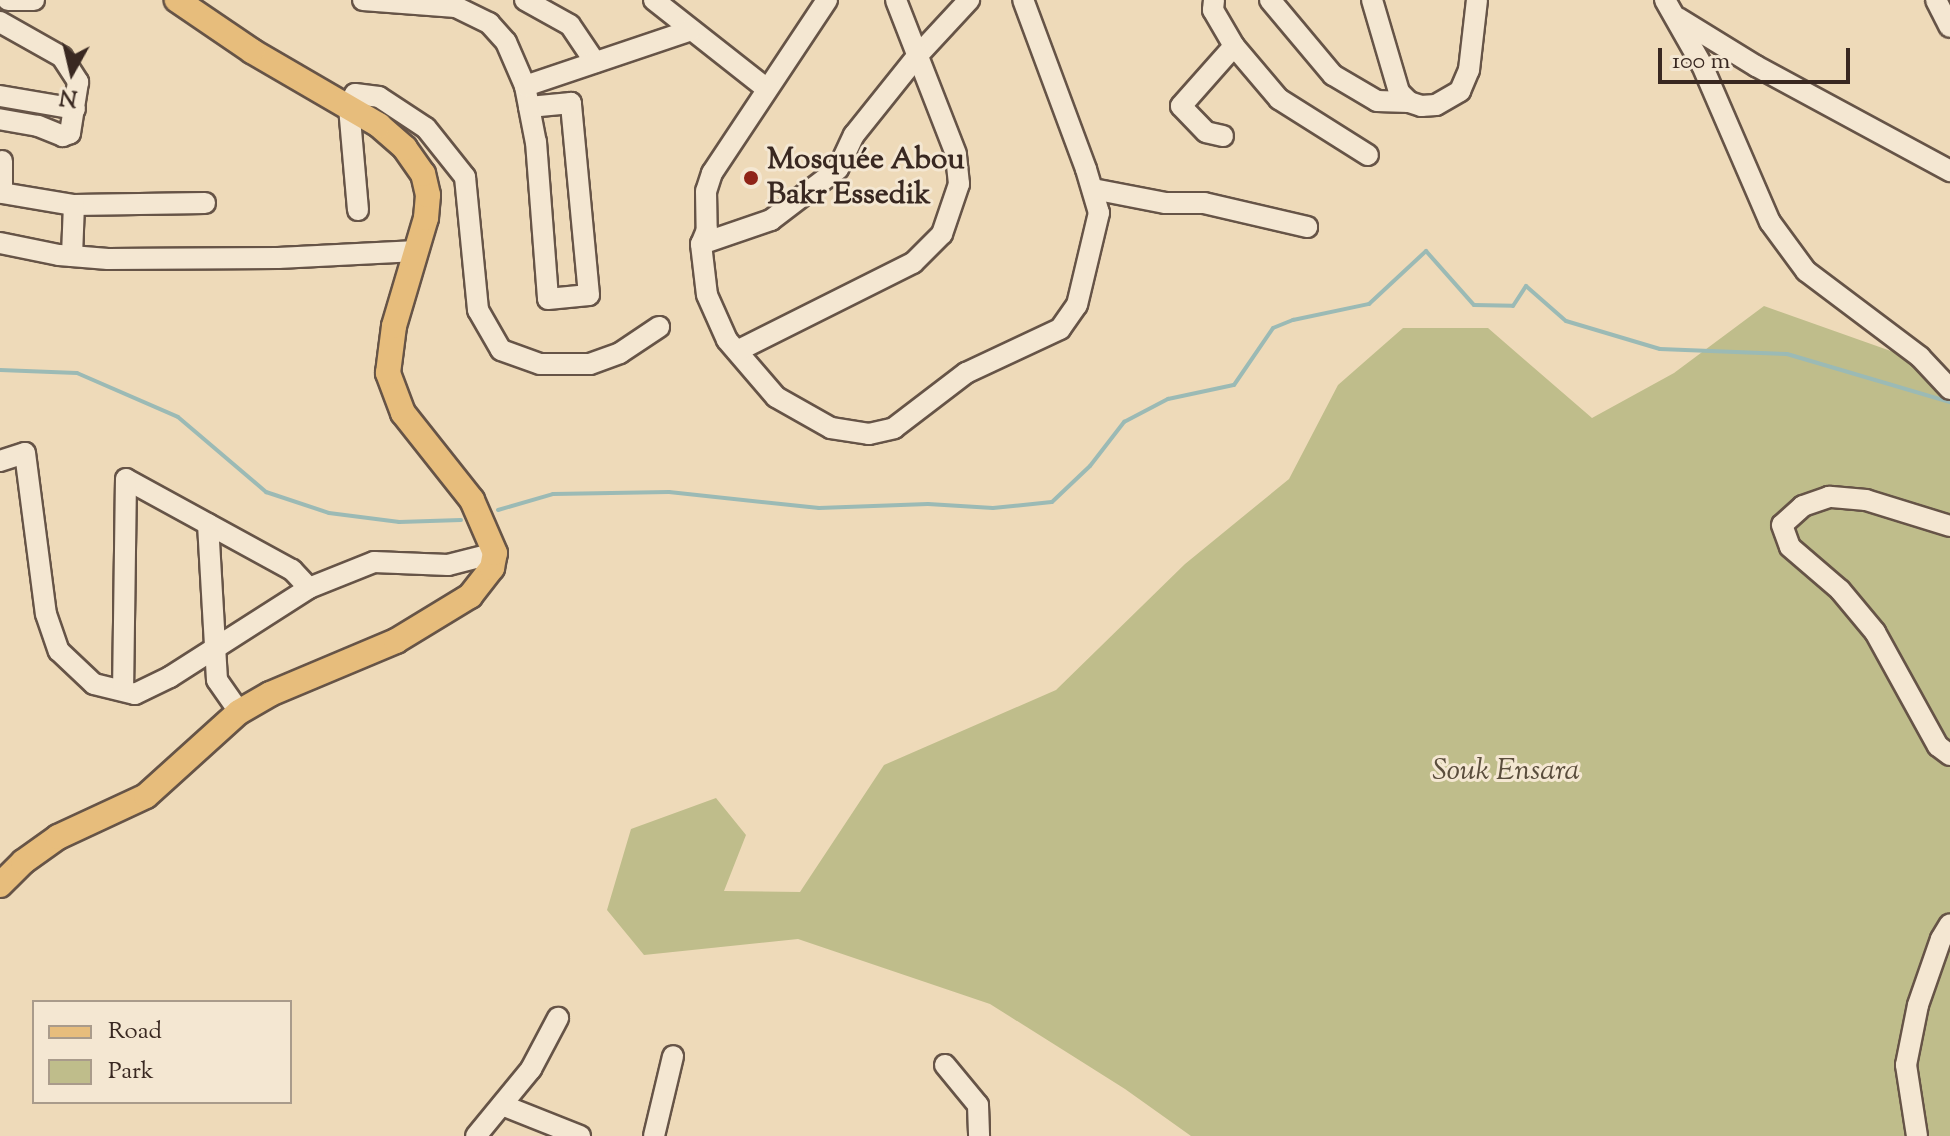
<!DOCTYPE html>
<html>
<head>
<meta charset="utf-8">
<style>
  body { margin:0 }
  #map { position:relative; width:1950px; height:1136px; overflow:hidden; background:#eedab9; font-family:"Sorts Mill Goudy",serif }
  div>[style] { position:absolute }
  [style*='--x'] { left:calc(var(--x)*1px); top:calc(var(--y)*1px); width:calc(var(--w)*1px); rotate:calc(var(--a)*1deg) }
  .green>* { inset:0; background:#bfbd8b }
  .stream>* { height:4px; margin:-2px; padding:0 2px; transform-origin:2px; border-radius:2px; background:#9bbab5 }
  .roads { filter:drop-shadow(2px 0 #665447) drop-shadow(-2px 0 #665447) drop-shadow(0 2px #665447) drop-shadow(0 -2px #665447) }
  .minor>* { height:20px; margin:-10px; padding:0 10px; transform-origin:10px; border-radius:10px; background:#f4e7d2 }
  .major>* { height:24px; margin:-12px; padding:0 12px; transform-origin:12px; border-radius:12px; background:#e7bd7c }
  .dots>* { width:22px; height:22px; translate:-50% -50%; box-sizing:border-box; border:4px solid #f4e7d2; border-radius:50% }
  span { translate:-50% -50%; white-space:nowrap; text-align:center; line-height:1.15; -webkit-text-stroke:6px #f4e7d2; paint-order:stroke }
  .poi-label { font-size:30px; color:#392821; font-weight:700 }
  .left { translate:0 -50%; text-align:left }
  .park-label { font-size:30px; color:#5a4d3c; font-style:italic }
  .legend { position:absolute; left:32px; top:1000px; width:260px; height:104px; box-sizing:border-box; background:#f4e7d2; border:2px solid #a99b8b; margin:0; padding:10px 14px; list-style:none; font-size:24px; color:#392821 }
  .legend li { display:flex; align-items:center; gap:16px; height:40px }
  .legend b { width:40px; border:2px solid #a99b8b }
  .north { position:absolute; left:32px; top:32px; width:80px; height:80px; -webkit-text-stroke:6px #f4e7d2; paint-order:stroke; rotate:188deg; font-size:22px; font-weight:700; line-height:32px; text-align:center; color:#392821 }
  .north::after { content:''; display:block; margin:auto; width:28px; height:36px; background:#392821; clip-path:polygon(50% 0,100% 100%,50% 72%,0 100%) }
  .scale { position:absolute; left:1658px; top:48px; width:192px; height:36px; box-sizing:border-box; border:4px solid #392821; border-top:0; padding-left:10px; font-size:24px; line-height:28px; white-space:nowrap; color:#392821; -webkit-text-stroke:6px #f4e7d2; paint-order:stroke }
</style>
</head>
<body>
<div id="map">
  <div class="green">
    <div style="clip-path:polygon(1764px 306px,1950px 372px,1950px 1136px,1191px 1136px,1125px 1089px,990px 1004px,798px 939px,644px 955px,607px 910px,631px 829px,716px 798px,746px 835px,724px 891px,800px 892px,884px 765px,1056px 690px,1185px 564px,1289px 479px,1338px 385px,1403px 328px,1488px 328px,1592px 418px,1674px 373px)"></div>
  </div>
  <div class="stream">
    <div style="--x:0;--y:370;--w:77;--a:2.2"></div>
    <div style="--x:77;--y:373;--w:110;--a:23.5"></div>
    <div style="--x:178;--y:417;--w:116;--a:40.4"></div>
    <div style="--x:266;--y:492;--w:66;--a:18.4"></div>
    <div style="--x:329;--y:513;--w:71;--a:7.3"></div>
    <div style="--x:399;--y:522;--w:62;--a:-1.8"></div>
    <div style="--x:498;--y:510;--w:57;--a:-16.2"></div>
    <div style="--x:553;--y:494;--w:116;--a:-1"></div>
    <div style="--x:669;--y:492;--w:151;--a:6.1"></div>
    <div style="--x:819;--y:508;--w:109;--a:-2.1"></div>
    <div style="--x:928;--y:504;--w:65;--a:3.5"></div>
    <div style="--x:993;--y:508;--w:59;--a:-5.8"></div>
    <div style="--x:1052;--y:502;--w:52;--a:-43.5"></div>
    <div style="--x:1090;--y:466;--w:56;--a:-52.3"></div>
    <div style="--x:1124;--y:422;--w:50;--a:-27.6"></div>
    <div style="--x:1168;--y:399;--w:67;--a:-12"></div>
    <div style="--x:1234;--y:385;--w:69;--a:-55.6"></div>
    <div style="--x:1273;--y:328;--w:22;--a:-22"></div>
    <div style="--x:1293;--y:320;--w:78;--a:-11.9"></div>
    <div style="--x:1369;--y:304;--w:78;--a:-42.9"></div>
    <div style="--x:1426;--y:251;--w:72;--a:48.4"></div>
    <div style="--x:1474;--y:305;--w:39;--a:1"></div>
    <div style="--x:1513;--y:306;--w:24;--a:-57"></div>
    <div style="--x:1526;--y:286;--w:53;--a:41.2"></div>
    <div style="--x:1566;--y:321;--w:98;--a:16.6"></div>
    <div style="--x:1660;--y:349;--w:127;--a:2.3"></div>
    <div style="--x:1787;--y:354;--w:170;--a:16.4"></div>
  </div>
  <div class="roads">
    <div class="minor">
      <div style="--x:8;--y:0;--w:26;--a:0"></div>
      <div style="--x:363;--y:0;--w:93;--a:4.3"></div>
      <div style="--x:456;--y:7;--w:37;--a:26"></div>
      <div style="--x:489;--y:23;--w:25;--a:48"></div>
      <div style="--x:506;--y:42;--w:48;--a:66.6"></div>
      <div style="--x:525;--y:86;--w:21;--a:79"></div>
      <div style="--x:529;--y:107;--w:36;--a:79"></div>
      <div style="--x:536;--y:142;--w:157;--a:85.6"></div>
      <div style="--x:548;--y:299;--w:41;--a:-5.6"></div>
      <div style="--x:589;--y:295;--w:193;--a:-95.4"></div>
      <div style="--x:571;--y:103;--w:42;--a:174.6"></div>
      <div style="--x:525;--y:0;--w:51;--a:29.1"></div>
      <div style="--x:570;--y:25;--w:45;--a:56"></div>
      <div style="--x:654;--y:0;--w:142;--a:38.2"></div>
      <div style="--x:827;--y:0;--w:208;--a:123.6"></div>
      <div style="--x:712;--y:173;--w:19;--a:108"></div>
      <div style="--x:706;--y:191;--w:39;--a:89"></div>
      <div style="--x:707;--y:230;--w:15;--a:113"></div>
      <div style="--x:701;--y:244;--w:51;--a:83.3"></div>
      <div style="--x:707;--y:295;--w:49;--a:66"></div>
      <div style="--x:727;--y:340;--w:75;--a:49.3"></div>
      <div style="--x:776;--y:397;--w:63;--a:29.4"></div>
      <div style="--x:831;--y:428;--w:38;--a:9"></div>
      <div style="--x:869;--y:434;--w:26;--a:-13"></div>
      <div style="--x:894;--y:428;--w:91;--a:-37.4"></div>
      <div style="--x:966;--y:373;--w:104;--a:-25.1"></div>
      <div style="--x:1060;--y:329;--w:29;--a:-55"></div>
      <div style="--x:1077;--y:305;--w:95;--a:-76.6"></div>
      <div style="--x:1099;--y:213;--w:46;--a:-106.5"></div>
      <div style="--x:1086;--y:169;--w:180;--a:-110.4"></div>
      <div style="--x:1214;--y:0;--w:10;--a:96"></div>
      <div style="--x:1213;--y:10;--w:42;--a:59.7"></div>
      <div style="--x:1234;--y:46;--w:70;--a:49.7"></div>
      <div style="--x:1279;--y:99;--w:105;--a:32.2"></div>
      <div style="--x:1270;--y:0;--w:98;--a:50"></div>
      <div style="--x:1333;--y:75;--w:51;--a:30.6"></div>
      <div style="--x:1377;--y:101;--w:32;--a:2"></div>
      <div style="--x:1372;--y:0;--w:96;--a:73.6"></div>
      <div style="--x:1399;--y:92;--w:14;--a:45"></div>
      <div style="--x:1409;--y:102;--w:13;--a:18"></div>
      <div style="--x:1421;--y:106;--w:15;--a:-4"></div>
      <div style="--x:1436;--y:105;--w:28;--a:-30"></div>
      <div style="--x:1460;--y:91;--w:23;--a:-67"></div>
      <div style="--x:1469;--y:70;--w:70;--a:-83.5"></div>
      <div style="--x:1665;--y:0;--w:75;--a:60.4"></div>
      <div style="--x:1702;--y:65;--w:171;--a:66.6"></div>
      <div style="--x:1770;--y:222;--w:61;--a:53.7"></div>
      <div style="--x:1806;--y:271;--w:143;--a:37"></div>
      <div style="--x:1920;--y:357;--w:44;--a:46.8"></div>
      <div style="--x:1936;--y:0;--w:30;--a:63"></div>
      <div style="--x:1678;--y:18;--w:92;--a:31.6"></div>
      <div style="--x:1756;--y:66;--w:221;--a:28.4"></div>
      <div style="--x:0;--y:22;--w:71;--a:29.4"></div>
      <div style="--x:62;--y:57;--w:30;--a:57"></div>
      <div style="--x:78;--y:82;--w:52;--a:98.9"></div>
      <div style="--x:70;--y:133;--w:8;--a:157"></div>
      <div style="--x:63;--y:136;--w:27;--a:-158"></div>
      <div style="--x:38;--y:126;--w:39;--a:-170"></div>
      <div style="--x:525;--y:86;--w:175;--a:-18.6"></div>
      <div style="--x:0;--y:96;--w:76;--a:9.8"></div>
      <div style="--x:1223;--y:136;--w:17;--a:-167"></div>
      <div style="--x:1206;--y:132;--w:36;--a:-134"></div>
      <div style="--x:1181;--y:106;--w:80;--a:-48.5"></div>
      <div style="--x:2;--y:161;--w:32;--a:90"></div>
      <div style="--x:2;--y:193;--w:73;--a:9.5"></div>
      <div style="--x:74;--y:205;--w:131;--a:-0.9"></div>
      <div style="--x:1093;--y:189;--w:73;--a:11"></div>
      <div style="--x:1165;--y:203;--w:39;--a:0"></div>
      <div style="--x:1204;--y:203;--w:106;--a:13.1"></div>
      <div style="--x:358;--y:210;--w:102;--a:-95"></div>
      <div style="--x:349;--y:108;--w:15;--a:-67"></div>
      <div style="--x:355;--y:94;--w:24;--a:7"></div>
      <div style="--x:379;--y:97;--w:56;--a:33.4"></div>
      <div style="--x:426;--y:128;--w:63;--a:51.5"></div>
      <div style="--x:465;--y:177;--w:134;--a:84.4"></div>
      <div style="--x:478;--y:310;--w:46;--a:60.1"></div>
      <div style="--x:501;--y:350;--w:41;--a:19.7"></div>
      <div style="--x:540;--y:364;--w:50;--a:0"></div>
      <div style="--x:590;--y:364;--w:32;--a:-20"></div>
      <div style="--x:620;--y:353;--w:47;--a:-33.7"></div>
      <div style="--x:0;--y:243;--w:60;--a:11.5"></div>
      <div style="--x:59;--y:255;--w:49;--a:4.7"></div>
      <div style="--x:108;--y:259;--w:170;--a:-0.3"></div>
      <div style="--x:278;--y:258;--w:139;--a:-2.9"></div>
      <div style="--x:701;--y:244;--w:74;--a:-18.9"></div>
      <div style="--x:771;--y:220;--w:84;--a:-37.3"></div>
      <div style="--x:838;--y:169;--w:38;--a:-65"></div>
      <div style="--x:854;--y:135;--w:104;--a:-51.3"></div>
      <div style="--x:919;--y:54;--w:74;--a:-47.2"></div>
      <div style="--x:72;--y:256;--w:51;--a:-87.8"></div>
      <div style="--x:737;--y:351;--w:197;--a:-26.6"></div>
      <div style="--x:913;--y:263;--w:41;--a:-45"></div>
      <div style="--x:942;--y:234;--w:53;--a:-71.2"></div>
      <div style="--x:959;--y:184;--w:30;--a:-96"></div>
      <div style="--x:956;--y:154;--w:165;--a:-111.3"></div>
      <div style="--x:0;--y:461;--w:26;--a:-18"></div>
      <div style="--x:25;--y:453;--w:162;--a:82.6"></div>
      <div style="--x:46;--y:614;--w:39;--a:71"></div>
      <div style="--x:59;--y:651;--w:48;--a:43.3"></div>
      <div style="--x:94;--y:684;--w:42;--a:13.7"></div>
      <div style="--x:135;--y:694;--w:39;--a:-26"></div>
      <div style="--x:170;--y:677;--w:165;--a:-32.6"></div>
      <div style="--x:309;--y:588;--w:25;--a:-133"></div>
      <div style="--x:292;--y:570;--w:189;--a:-151.3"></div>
      <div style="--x:126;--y:479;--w:211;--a:90.8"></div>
      <div style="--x:208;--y:524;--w:156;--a:86.7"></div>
      <div style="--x:217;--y:680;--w:39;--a:55"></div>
      <div style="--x:1950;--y:526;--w:88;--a:-162.8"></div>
      <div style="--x:1866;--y:500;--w:37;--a:-175"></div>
      <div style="--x:1829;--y:497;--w:28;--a:161"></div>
      <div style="--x:1803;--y:506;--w:28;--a:138"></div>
      <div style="--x:1782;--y:525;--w:23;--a:70"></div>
      <div style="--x:1790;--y:547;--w:66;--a:40.7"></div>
      <div style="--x:1840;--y:590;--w:55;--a:50.2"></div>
      <div style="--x:1875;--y:632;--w:130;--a:61.1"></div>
      <div style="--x:1938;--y:746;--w:15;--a:37"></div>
      <div style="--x:309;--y:588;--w:70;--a:-21.8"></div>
      <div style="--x:374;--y:562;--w:74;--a:2.3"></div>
      <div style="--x:448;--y:565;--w:49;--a:-14.3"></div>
      <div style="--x:945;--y:1065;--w:52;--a:50.5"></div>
      <div style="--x:978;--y:1105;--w:31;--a:88"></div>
      <div style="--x:502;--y:1105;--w:84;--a:21.7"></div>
      <div style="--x:476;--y:1136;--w:87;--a:-50.6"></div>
      <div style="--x:531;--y:1069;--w:58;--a:-62.1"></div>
      <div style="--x:654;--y:1136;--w:82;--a:-76.6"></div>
      <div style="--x:1917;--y:1136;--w:72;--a:-98.8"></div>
      <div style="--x:1906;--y:1065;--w:61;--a:-78.7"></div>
      <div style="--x:1918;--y:1005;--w:70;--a:-70.8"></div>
      <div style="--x:1941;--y:939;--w:17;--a:-59"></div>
    </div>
    <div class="major">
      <div style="--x:0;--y:885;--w:33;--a:-45"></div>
      <div style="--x:23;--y:862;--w:43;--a:-35.5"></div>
      <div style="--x:58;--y:837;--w:97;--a:-25"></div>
      <div style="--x:146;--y:796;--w:125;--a:-42.1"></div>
      <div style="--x:239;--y:712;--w:36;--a:-30"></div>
      <div style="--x:270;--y:694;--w:137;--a:-22.8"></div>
      <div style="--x:396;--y:641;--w:87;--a:-31.3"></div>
      <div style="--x:470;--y:596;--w:36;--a:-52"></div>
      <div style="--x:492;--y:568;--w:15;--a:-79"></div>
      <div style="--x:495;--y:553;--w:58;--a:-113.5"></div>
      <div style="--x:472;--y:500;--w:111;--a:-128.4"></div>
      <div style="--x:403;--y:413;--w:43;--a:-110.6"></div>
      <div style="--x:388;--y:373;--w:47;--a:-82.7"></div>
      <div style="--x:394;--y:326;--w:113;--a:-73.5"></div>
      <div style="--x:426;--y:218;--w:23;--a:-85"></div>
      <div style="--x:428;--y:195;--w:22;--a:-103"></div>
      <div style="--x:423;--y:174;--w:32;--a:-125"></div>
      <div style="--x:405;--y:148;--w:35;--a:-139"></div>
      <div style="--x:379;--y:125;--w:147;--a:-149.8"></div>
      <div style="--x:252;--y:51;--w:91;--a:-145.8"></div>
    </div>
  </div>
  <div class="dots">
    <div style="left:751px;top:178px;background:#8f2418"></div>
  </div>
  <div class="poi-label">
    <span class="left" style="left:767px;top:178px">Mosquée Abou<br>Bakr Essedik</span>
  </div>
  <div class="park-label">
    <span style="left:1506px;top:772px">Souk Ensara</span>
  </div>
  <ul class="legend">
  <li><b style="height:10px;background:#e7bd7c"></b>Road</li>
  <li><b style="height:22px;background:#bfbd8b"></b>Park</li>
  </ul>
  <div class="north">N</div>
  <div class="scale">100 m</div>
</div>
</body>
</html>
